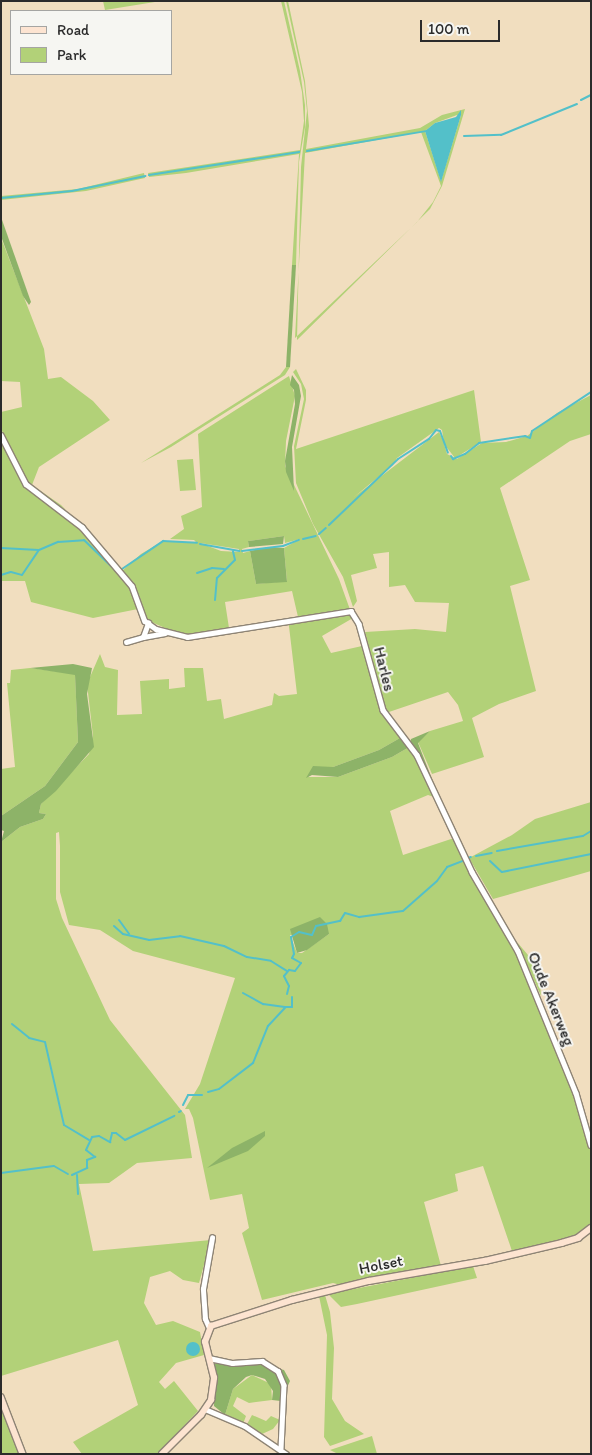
<!DOCTYPE html>
<html>
<head>
<meta charset="utf-8">
<style>
  body { margin:0 }
  #map { position:relative; width:592px; height:1455px; overflow:hidden; background:#f1debf; font-family:Itim,sans-serif }
  div>[style] { position:absolute }
  [style*='--x'] { left:calc(var(--x)*1px); top:calc(var(--y)*1px); width:calc(var(--w)*1px); rotate:calc(var(--a)*1deg) }
  .green>* { inset:0; background:#b2d178 }
  .forest>* { inset:0; background:#8db368 }
  .water>* { inset:0; background:#53c0c9 }
  .round { border-radius:50% }
  .stream>* { height:2px; margin:-1px; padding:0 1px; transform-origin:1px; border-radius:1px; background:#53c0c9 }
  .roads { filter:drop-shadow(1px 0 #8e8475) drop-shadow(-1px 0 #8e8475) drop-shadow(0 1px #8e8475) drop-shadow(0 -1px #8e8475) }
  .street>* { height:4.5px; margin:-2.25px; padding:0 2.25px; transform-origin:2.25px; border-radius:2.25px; background:#fff }
  .secondary>* { height:5.5px; margin:-2.75px; padding:0 2.75px; transform-origin:2.75px; border-radius:2.75px; background:#fde4d1 }
  span { translate:-50% -50%; white-space:nowrap; text-align:center; line-height:1.15; -webkit-text-stroke:4px #f6f6f2; paint-order:stroke }
  .street-label { font-size:16px; color:#2b2b2b }
  .frame { position:absolute; inset:0; border:2px solid #2b2b2b; pointer-events:none }
  .legend { position:absolute; left:10px; top:10px; width:162px; height:65px; box-sizing:border-box; background:#f6f6f2; border:1px solid #a5a5a2; margin:0; padding:6px 9px; list-style:none; font-size:15px; color:#2b2b2b }
  .legend li { display:flex; align-items:center; gap:10px; height:25px }
  .legend b { width:25px; border:1px solid #a5a5a2 }
  .scale { position:absolute; left:420px; top:20px; width:80px; height:22px; box-sizing:border-box; border:2px solid #2b2b2b; border-top:0; padding-left:6px; font-size:15px; line-height:18px; white-space:nowrap; color:#2b2b2b; -webkit-text-stroke:4px #f6f6f2; paint-order:stroke }
</style>
</head>
<body>
<div id="map">
  <div class="green">
    <div style="clip-path:polygon(103px 1px,161px 1px,105px 10px)"></div>
    <div style="clip-path:polygon(281px 1px,284px 1px,300px 71px,305px 105px,305px 127px,299px 162px,296px 265px,292px 265px,299px 154px,186px 173px,149px 177px,148px 173px,300px 150px,304px 121px,302px 92px)"></div>
    <div style="clip-path:polygon(evenodd,286px 1px,288px 1px,305px 81px,309px 126px,306px 149px,420px 128px,442px 115px,465px 109px,442px 186px,430px 209px,297px 340px,301px 167px,307px 111px,304px 82px,286px 1px,457px 115px,461px 115px,441px 181px,425px 131px,435px 123px,457px 115px,286px 1px,421px 132px,441px 186px,433px 202px,417px 222px,295px 338px,305px 153px,421px 132px)"></div>
    <div style="clip-path:polygon(144px 173px,145px 178px,86px 191px,1px 200px,1px 196px,78px 189px)"></div>
    <div style="clip-path:polygon(1px 238px,44px 349px,48px 379px,61px 377px,93px 401px,110px 420px,39px 467px,32px 485px,61px 505px,66px 510px,39px 493px,26px 480px,1px 429px,1px 412px,22px 407px,20px 382px,1px 381px)"></div>
    <div style="clip-path:polygon(286px 367px,290px 367px,285px 375px,171px 447px,141px 463px,280px 375px)"></div>
    <div style="clip-path:polygon(evenodd,296px 369px,306px 390px,306px 400px,296px 449px,474px 390px,481px 442px,455px 458px,444px 444px,447px 454px,457px 459px,482px 443px,506px 442px,527px 436px,557px 413px,591px 395px,591px 434px,570px 441px,500px 488px,530px 580px,510px 586px,536px 691px,499px 704px,472px 718px,484px 757px,432px 774px,418px 742px,430px 731px,463px 721px,458px 705px,448px 692px,386px 713px,365px 632px,415px 629px,446px 632px,449px 603px,415px 602px,405px 585px,389px 587px,389px 552px,373px 554px,377px 568px,351px 575px,357px 601px,353px 607px,343px 577px,313px 524px,296px 483px,294px 446px,304px 399px,301px 384px,293px 372px,296px 369px,439px 428px,442px 430px,444px 442px,439px 432px,354px 497px,393px 465px,397px 458px,439px 428px)"></div>
    <div style="clip-path:polygon(evenodd,289px 376px,295px 396px,286px 441px,285px 466px,339px 579px,353px 618px,322px 636px,331px 653px,362px 646px,383px 712px,400px 738px,379px 750px,333px 767px,318px 767px,308px 777px,338px 777px,392px 757px,411px 746px,416px 749px,437px 798px,428px 795px,390px 811px,403px 855px,454px 838px,513px 944px,563px 1066px,590px 1145px,591px 1223px,583px 1236px,513px 1254px,483px 1166px,455px 1174px,458px 1191px,424px 1202px,441px 1266px,345px 1286px,333px 1283px,262px 1300px,242px 1233px,249px 1228px,242px 1194px,210px 1200px,193px 1118px,189px 1109px,185px 1109px,200px 1084px,235px 978px,133px 951px,100px 930px,69px 925px,60px 892px,60px 846px,59px 832px,56px 833px,56px 899px,62px 918px,110px 1020px,185px 1115px,192px 1158px,137px 1163px,109px 1183px,79px 1184px,93px 1251px,211px 1240px,199px 1283px,183px 1280px,170px 1271px,150px 1277px,144px 1303px,156px 1325px,173px 1321px,200px 1332px,204px 1355px,176px 1363px,159px 1382px,165px 1389px,174px 1381px,198px 1411px,157px 1454px,82px 1454px,73px 1442px,138px 1405px,118px 1340px,1px 1376px,1px 842px,20px 827px,43px 819px,46px 814px,39px 813px,41px 804px,89px 754px,93px 736px,87px 684px,100px 654px,105px 667px,118px 670px,117px 715px,142px 714px,140px 681px,169px 679px,169px 689px,185px 687px,184px 668px,203px 668px,207px 701px,221px 699px,224px 719px,272px 705px,274px 693px,279px 696px,297px 694px,288px 618px,298px 617px,292px 591px,225px 602px,229px 628px,183px 636px,147px 620px,139px 595px,122px 571px,141px 554px,163px 541px,197px 543px,194px 540px,170px 539px,184px 529px,181px 516px,202px 507px,198px 434px,289px 376px,284px 536px,285px 543px,300px 539px,284px 548px,287px 581px,256px 584px,250px 551px,243px 553px,242px 549px,249px 547px,248px 541px,284px 536px,289px 376px,200px 543px,239px 549px,239px 552px,221px 551px,200px 543px,289px 376px,329px 934px,302px 953px,297px 953px,290px 935px,329px 934px)"></div>
    <div style="clip-path:polygon(1px 438px,23px 482px,75px 523px,131px 589px,138px 609px,93px 618px,31px 602px,25px 581px,1px 581px)"></div>
    <div style="clip-path:polygon(193px 459px,196px 490px,180px 491px,177px 460px)"></div>
    <div style="clip-path:polygon(30px 668px,75px 674px,78px 742px,45px 786px,1px 816px,1px 769px,15px 767px,7px 683px,10px 683px,11px 670px)"></div>
    <div style="clip-path:polygon(591px 802px,591px 871px,493px 899px,469px 858px,512px 835px,535px 819px)"></div>
    <div style="clip-path:polygon(517px 942px,528px 955px,540px 983px,541px 996px)"></div>
    <div style="clip-path:polygon(473px 1266px,477px 1278px,357px 1304px,341px 1307px,328px 1294px)"></div>
    <div style="clip-path:polygon(325px 1295px,330px 1312px,334px 1348px,332px 1399px,345px 1421px,364px 1434px,330px 1446px,324px 1437px,327px 1335px,319px 1296px)"></div>
    <div style="clip-path:polygon(252px 1375px,271px 1384px,272px 1400px,249px 1403px,237px 1397px,233px 1406px,246px 1416px,243px 1424px,225px 1415px,233px 1389px)"></div>
    <div style="clip-path:polygon(1px 1403px,20px 1454px,1px 1454px)"></div>
    <div style="clip-path:polygon(252px 1415px,266px 1421px,271px 1416px,280px 1420px,273px 1429px,262px 1434px,246px 1426px)"></div>
    <div style="clip-path:polygon(372px 1436px,377px 1454px,338px 1454px,330px 1450px)"></div>
  </div>
  <div class="forest">
    <div style="clip-path:polygon(1px 217px,31px 302px,29px 305px,23px 296px,2px 239px)"></div>
    <div style="clip-path:polygon(292px 265px,296px 265px,290px 367px,286px 367px)"></div>
    <div style="clip-path:polygon(292px 375px,299px 385px,301px 396px,292px 447px,294px 491px,286px 472px,285px 461px,295px 404px,294px 390px,290px 385px)"></div>
    <div style="clip-path:polygon(284px 536px,283px 544px,249px 547px,248px 541px)"></div>
    <div style="clip-path:polygon(269px 547px,284px 548px,287px 582px,256px 584px,250px 551px)"></div>
    <div style="clip-path:polygon(73px 664px,92px 668px,87px 694px,94px 747px,56px 791px,41px 804px,39px 813px,46px 814px,43px 819px,20px 827px,1px 842px,4px 831px,1px 830px,1px 816px,45px 786px,78px 742px,75px 675px,30px 668px)"></div>
    <div style="clip-path:polygon(430px 731px,418px 743px,441px 802px,416px 749px,411px 746px,392px 757px,338px 777px,312px 775px,306px 778px,313px 766px,333px 767px,379px 750px,400px 738px,410px 745px,411px 739px)"></div>
    <div style="clip-path:polygon(320px 917px,327px 924px,329px 934px,307px 950px,297px 953px,290px 929px)"></div>
    <div style="clip-path:polygon(265px 1131px,265px 1136px,248px 1151px,207px 1168px,232px 1148px)"></div>
    <div style="clip-path:polygon(215px 1364px,260px 1364px,284px 1370px,290px 1381px,281px 1401px,272px 1400px,273px 1391px,265px 1379px,252px 1375px,246px 1377px,233px 1389px,225px 1415px,214px 1406px)"></div>
  </div>
  <div class="water">
    <div style="clip-path:polygon(461px 110px,461px 115px,441px 182px,425px 131px,435px 123px,456px 117px)"></div>
    <div class="round" style="left:186px;top:1342px;width:14px;height:14px"></div>
  </div>
  <div class="stream">
    <div style="--x:581;--y:100;--w:11;--a:-27"></div>
    <div style="--x:464;--y:136;--w:37;--a:-2"></div>
    <div style="--x:501;--y:135;--w:82;--a:-22.2"></div>
    <div style="--x:307;--y:151;--w:122;--a:-9.5"></div>
    <div style="--x:149;--y:175;--w:152;--a:-8.7"></div>
    <div style="--x:1;--y:198;--w:71;--a:-5.6"></div>
    <div style="--x:72;--y:191;--w:75;--a:-11.6"></div>
    <div style="--x:451;--y:456;--w:4;--a:56"></div>
    <div style="--x:453;--y:459;--w:13;--a:-23"></div>
    <div style="--x:465;--y:454;--w:18;--a:-38"></div>
    <div style="--x:479;--y:443;--w:47;--a:-8.7"></div>
    <div style="--x:525;--y:436;--w:5;--a:22"></div>
    <div style="--x:530;--y:438;--w:7;--a:-74"></div>
    <div style="--x:532;--y:431;--w:71;--a:-33.5"></div>
    <div style="--x:329;--y:525;--w:95;--a:-43.7"></div>
    <div style="--x:398;--y:459;--w:37;--a:-33"></div>
    <div style="--x:429;--y:439;--w:11;--a:-52"></div>
    <div style="--x:436;--y:430;--w:4;--a:14"></div>
    <div style="--x:440;--y:431;--w:23;--a:70"></div>
    <div style="--x:319;--y:534;--w:9;--a:-41"></div>
    <div style="--x:303;--y:539;--w:13;--a:-13"></div>
    <div style="--x:200;--y:544;--w:40;--a:10"></div>
    <div style="--x:1;--y:548;--w:38;--a:3"></div>
    <div style="--x:39;--y:550;--w:21;--a:-23"></div>
    <div style="--x:58;--y:542;--w:26;--a:-4"></div>
    <div style="--x:84;--y:540;--w:45;--a:44.1"></div>
    <div style="--x:242;--y:551;--w:41;--a:-7"></div>
    <div style="--x:283;--y:546;--w:17;--a:-21"></div>
    <div style="--x:122;--y:569;--w:50;--a:-34.3"></div>
    <div style="--x:163;--y:541;--w:34;--a:3"></div>
    <div style="--x:197;--y:573;--w:16;--a:-18"></div>
    <div style="--x:212;--y:568;--w:12;--a:5"></div>
    <div style="--x:1;--y:575;--w:10;--a:-17"></div>
    <div style="--x:11;--y:572;--w:11;--a:15"></div>
    <div style="--x:22;--y:575;--w:30;--a:-56"></div>
    <div style="--x:215;--y:600;--w:22;--a:-85"></div>
    <div style="--x:217;--y:578;--w:25;--a:-45"></div>
    <div style="--x:235;--y:560;--w:9;--a:-103"></div>
    <div style="--x:497;--y:851;--w:87;--a:-9.9"></div>
    <div style="--x:583;--y:836;--w:9;--a:-32"></div>
    <div style="--x:476;--y:856;--w:16;--a:-11"></div>
    <div style="--x:468;--y:858;--w:3;--a:-18"></div>
    <div style="--x:490;--y:861;--w:16;--a:43"></div>
    <div style="--x:502;--y:872;--w:91;--a:-11.4"></div>
    <div style="--x:119;--y:920;--w:17;--a:54"></div>
    <div style="--x:114;--y:926;--w:12;--a:42"></div>
    <div style="--x:123;--y:934;--w:27;--a:13"></div>
    <div style="--x:149;--y:940;--w:31;--a:-7"></div>
    <div style="--x:180;--y:936;--w:45;--a:12.8"></div>
    <div style="--x:224;--y:946;--w:25;--a:26"></div>
    <div style="--x:247;--y:957;--w:24;--a:9"></div>
    <div style="--x:271;--y:961;--w:19;--a:32"></div>
    <div style="--x:243;--y:993;--w:23;--a:29"></div>
    <div style="--x:263;--y:1004;--w:22;--a:8"></div>
    <div style="--x:287;--y:994;--w:8;--a:-76"></div>
    <div style="--x:289;--y:986;--w:11;--a:-117"></div>
    <div style="--x:284;--y:976;--w:8;--a:-50"></div>
    <div style="--x:289;--y:970;--w:6;--a:9"></div>
    <div style="--x:295;--y:971;--w:10;--a:-53"></div>
    <div style="--x:301;--y:963;--w:10;--a:-151"></div>
    <div style="--x:292;--y:958;--w:4;--a:-63"></div>
    <div style="--x:294;--y:954;--w:17;--a:-100"></div>
    <div style="--x:291;--y:937;--w:9;--a:-32"></div>
    <div style="--x:299;--y:932;--w:13;--a:13"></div>
    <div style="--x:312;--y:935;--w:10;--a:-66"></div>
    <div style="--x:316;--y:926;--w:25;--a:-12"></div>
    <div style="--x:340;--y:921;--w:9;--a:-58"></div>
    <div style="--x:345;--y:913;--w:15;--a:16"></div>
    <div style="--x:359;--y:917;--w:44;--a:-7.8"></div>
    <div style="--x:403;--y:911;--w:45;--a:-41.4"></div>
    <div style="--x:437;--y:881;--w:17;--a:-54"></div>
    <div style="--x:447;--y:867;--w:17;--a:-21"></div>
    <div style="--x:12;--y:1024;--w:22;--a:39"></div>
    <div style="--x:29;--y:1038;--w:16;--a:14"></div>
    <div style="--x:45;--y:1042;--w:85;--a:77.1"></div>
    <div style="--x:64;--y:1125;--w:29;--a:31"></div>
    <div style="--x:208;--y:1092;--w:11;--a:-15"></div>
    <div style="--x:219;--y:1089;--w:43;--a:-37.4"></div>
    <div style="--x:253;--y:1063;--w:40;--a:-68"></div>
    <div style="--x:268;--y:1026;--w:26;--a:-47"></div>
    <div style="--x:286;--y:1007;--w:6;--a:0"></div>
    <div style="--x:292;--y:1007;--w:10;--a:-90"></div>
    <div style="--x:183;--y:1105;--w:11;--a:-63"></div>
    <div style="--x:188;--y:1095;--w:14;--a:0"></div>
    <div style="--x:179;--y:1112;--w:2;--a:-27"></div>
    <div style="--x:1;--y:1173;--w:53;--a:-7.5"></div>
    <div style="--x:54;--y:1166;--w:16;--a:30"></div>
    <div style="--x:72;--y:1175;--w:17;--a:-25"></div>
    <div style="--x:87;--y:1168;--w:8;--a:-90"></div>
    <div style="--x:87;--y:1160;--w:9;--a:-21"></div>
    <div style="--x:95;--y:1157;--w:11;--a:-142"></div>
    <div style="--x:86;--y:1150;--w:14;--a:-65"></div>
    <div style="--x:92;--y:1137;--w:7;--a:-8"></div>
    <div style="--x:99;--y:1136;--w:13;--a:29"></div>
    <div style="--x:110;--y:1142;--w:9;--a:-77"></div>
    <div style="--x:112;--y:1133;--w:4;--a:0"></div>
    <div style="--x:116;--y:1133;--w:11;--a:38"></div>
    <div style="--x:125;--y:1140;--w:55;--a:-26.1"></div>
    <div style="--x:77;--y:1175;--w:19;--a:87"></div>
  </div>
  <div class="roads">
    <div class="street">
      <div style="--x:1;--y:435;--w:55;--a:63"></div>
      <div style="--x:26;--y:484;--w:71;--a:37.5"></div>
      <div style="--x:82;--y:527;--w:77;--a:49.7"></div>
      <div style="--x:132;--y:586;--w:37;--a:70"></div>
      <div style="--x:145;--y:621;--w:14;--a:36"></div>
      <div style="--x:156;--y:629;--w:32;--a:14"></div>
      <div style="--x:187;--y:637;--w:166;--a:-9"></div>
      <div style="--x:351;--y:611;--w:15;--a:58"></div>
      <div style="--x:359;--y:624;--w:89;--a:74.4"></div>
      <div style="--x:383;--y:710;--w:56;--a:52.9"></div>
      <div style="--x:417;--y:755;--w:129;--a:64.8"></div>
      <div style="--x:472;--y:872;--w:91;--a:59.8"></div>
      <div style="--x:518;--y:951;--w:153;--a:67.8"></div>
      <div style="--x:576;--y:1093;--w:54;--a:73.9"></div>
      <div style="--x:143;--y:637;--w:22;--a:-10"></div>
      <div style="--x:126;--y:642;--w:18;--a:-16"></div>
      <div style="--x:143;--y:637;--w:15;--a:-70"></div>
      <div style="--x:209;--y:1328;--w:10;--a:-114"></div>
      <div style="--x:205;--y:1319;--w:30;--a:-94"></div>
      <div style="--x:203;--y:1289;--w:52;--a:-80"></div>
      <div style="--x:209;--y:1358;--w:24;--a:12"></div>
      <div style="--x:232;--y:1363;--w:30;--a:-4"></div>
      <div style="--x:262;--y:1361;--w:19;--a:32"></div>
      <div style="--x:278;--y:1371;--w:15;--a:67"></div>
      <div style="--x:284;--y:1385;--w:63;--a:92.7"></div>
      <div style="--x:205;--y:1409;--w:43;--a:23"></div>
      <div style="--x:245;--y:1426;--w:50;--a:34.3"></div>
    </div>
    <div class="secondary">
      <div style="--x:1;--y:1397;--w:61;--a:68.9"></div>
      <div style="--x:162;--y:1454;--w:55;--a:-45"></div>
      <div style="--x:201;--y:1415;--w:18;--a:-56"></div>
      <div style="--x:211;--y:1400;--w:22;--a:-82"></div>
      <div style="--x:214;--y:1378;--w:37;--a:-104"></div>
      <div style="--x:205;--y:1342;--w:17;--a:-69"></div>
      <div style="--x:211;--y:1326;--w:85;--a:-17.8"></div>
      <div style="--x:292;--y:1300;--w:79;--a:-13.9"></div>
      <div style="--x:369;--y:1281;--w:118;--a:-9.8"></div>
      <div style="--x:485;--y:1261;--w:79;--a:-13.2"></div>
      <div style="--x:562;--y:1243;--w:17;--a:-17"></div>
      <div style="--x:578;--y:1238;--w:16;--a:-38"></div>
    </div>
  </div>
  <div class="street-label">
    <span style="left:384px;top:669px;rotate:76deg">Harles</span>
    <span style="left:551px;top:999px;rotate:68deg">Oude Akerweg</span>
    <span style="left:381px;top:1265px;rotate:-11deg">Holset</span>
  </div>
  <div class="frame"></div>
  <ul class="legend">
  <li><b style="height:6px;background:#fde4d1"></b>Road</li>
  <li><b style="height:14px;background:#b2d178"></b>Park</li>
  </ul>
  <div class="scale">100 m</div>
</div>
</body>
</html>
